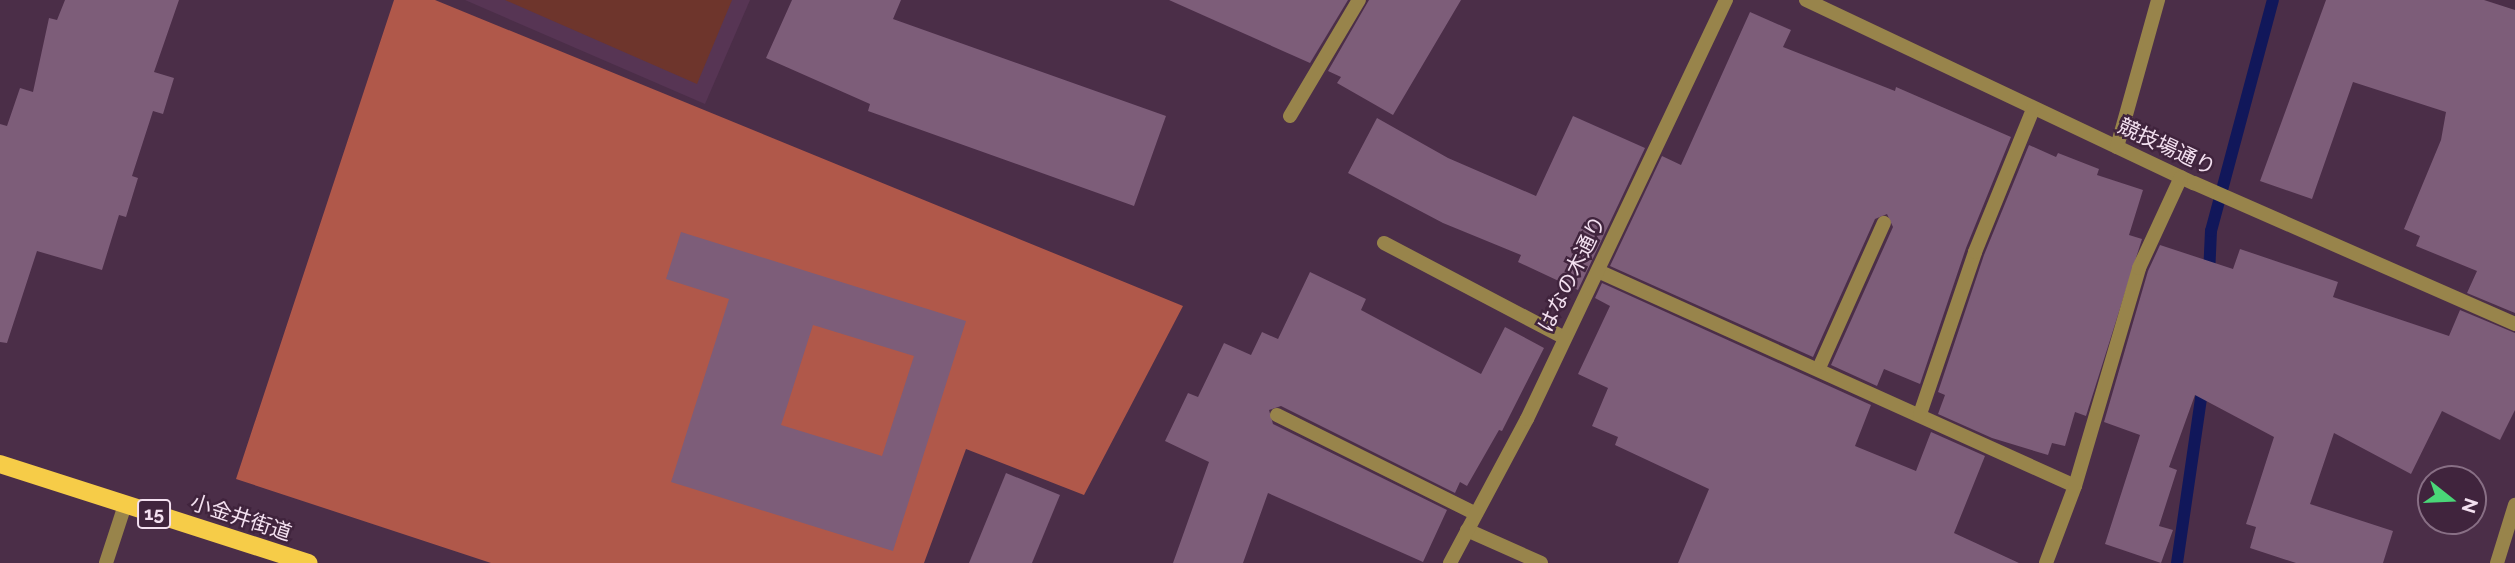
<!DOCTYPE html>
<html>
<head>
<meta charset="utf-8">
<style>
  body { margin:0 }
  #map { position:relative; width:2515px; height:563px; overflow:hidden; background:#4b2e48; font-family:Raleway,"Noto Sans JP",sans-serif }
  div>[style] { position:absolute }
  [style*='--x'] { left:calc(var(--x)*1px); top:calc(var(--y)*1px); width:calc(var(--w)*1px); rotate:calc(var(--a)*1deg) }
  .built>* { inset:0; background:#573554 }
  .green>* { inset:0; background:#6e352c }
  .forest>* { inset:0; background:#b0584a }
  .stream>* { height:12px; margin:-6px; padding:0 6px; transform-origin:6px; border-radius:6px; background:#11175a }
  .building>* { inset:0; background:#7d5d79 }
  .minor>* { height:14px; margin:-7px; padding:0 7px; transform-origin:7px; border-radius:7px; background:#98844b }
  .primary>* { height:18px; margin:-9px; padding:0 9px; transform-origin:9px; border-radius:9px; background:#f6cc48 }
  span { translate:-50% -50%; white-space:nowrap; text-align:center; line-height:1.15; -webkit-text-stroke:5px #40243d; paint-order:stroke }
  .shield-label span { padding:2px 5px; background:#40243d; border:2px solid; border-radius:5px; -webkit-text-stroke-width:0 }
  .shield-label { font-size:19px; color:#f3e0f0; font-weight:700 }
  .street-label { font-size:21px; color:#f3e0f0 }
  .north { position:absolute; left:2417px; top:465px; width:70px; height:70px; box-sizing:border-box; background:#40243d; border:2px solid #886f85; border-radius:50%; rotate:108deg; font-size:19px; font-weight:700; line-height:28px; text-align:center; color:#f3e0f0 }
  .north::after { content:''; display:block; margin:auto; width:24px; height:32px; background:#4ad778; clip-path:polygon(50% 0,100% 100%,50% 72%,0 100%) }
</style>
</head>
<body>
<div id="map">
  <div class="built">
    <div style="clip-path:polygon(465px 0,750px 0,705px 104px)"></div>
  </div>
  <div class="green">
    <div style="clip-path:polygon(505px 0,732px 0,697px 84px)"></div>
  </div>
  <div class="forest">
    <div style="clip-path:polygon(394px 0,435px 0,1183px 306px,1084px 495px,966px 449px,924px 563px,491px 563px,236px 479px)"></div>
  </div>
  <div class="stream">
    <div style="--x:2209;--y:275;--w:44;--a:-87.4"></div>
    <div style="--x:2211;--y:231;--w:239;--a:-75"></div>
    <div style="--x:2177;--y:563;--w:181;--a:-81.7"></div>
  </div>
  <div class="building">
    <div style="clip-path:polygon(65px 0,179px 0,154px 72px,174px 78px,163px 114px,153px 111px,132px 176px,138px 178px,126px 217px,119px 215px,102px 270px,37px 251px,7px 343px,0 342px,0 124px,7px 126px,20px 88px,33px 92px,49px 18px,57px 20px)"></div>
    <div style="clip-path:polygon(792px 0,901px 0,893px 19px,1166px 116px,1134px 206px,868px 111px,870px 104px,766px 58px)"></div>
    <div style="clip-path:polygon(1169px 0,1348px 0,1310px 63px)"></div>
    <div style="clip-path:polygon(1369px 0,1461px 0,1393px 115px,1337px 83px,1341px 77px,1328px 71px)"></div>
    <div style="clip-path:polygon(2326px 0,2484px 0,2515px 10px,2515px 313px,2467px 293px,2477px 271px,2416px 246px,2420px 236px,2404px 229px,2441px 140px,2446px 112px,2353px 82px,2312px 199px,2260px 181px)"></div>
    <div style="clip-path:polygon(1750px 12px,1791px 30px,1783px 47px,1895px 91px,1896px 87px,2011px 137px,1966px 248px,1920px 384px,1884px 369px,1877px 386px,1831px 365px,1893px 227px,1887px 214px,1875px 219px,1813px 357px,1610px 266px,1662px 156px,1681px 165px)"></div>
    <div style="clip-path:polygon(1573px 116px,1645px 148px,1578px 290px,1518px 262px,1521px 255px,1443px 223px,1348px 173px,1377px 118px,1448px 158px,1536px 196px)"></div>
    <div style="clip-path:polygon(2029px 145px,2056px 157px,2058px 153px,2099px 169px,2097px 175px,2143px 190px,2129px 235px,2142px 239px,2086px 416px,2075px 412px,2065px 446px,2052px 443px,2048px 455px,1992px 438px,1938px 414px,1945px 395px,1938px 392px,1984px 255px)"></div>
    <div style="clip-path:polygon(evenodd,681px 232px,966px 321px,893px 551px,671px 482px,729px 299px,666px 279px,681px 232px,813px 325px,914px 356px,882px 456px,781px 425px,813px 325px)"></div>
    <div style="clip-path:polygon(2160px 245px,2233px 269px,2240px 249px,2338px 282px,2333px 297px,2449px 336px,2460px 310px,2515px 333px,2515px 410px,2500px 440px,2442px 411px,2411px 474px,2334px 433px,2310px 504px,2393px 531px,2383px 563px,2296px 563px,2250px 548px,2256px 527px,2246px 524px,2274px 437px,2195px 395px,2169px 467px,2177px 470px,2159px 526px,2173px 530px,2161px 563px,2105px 544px,2140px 435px,2104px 422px,2148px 271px)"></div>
    <div style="clip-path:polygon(1310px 272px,1366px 299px,1361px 310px,1481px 374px,1505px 327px,1544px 348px,1502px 431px,1499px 430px,1467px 486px,1460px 482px,1455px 493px,1281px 406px,1269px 410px,1273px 424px,1447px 510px,1423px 562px,1268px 493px,1243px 563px,1173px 563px,1209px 462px,1165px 441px,1188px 393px,1198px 397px,1224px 343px,1251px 355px,1262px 332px,1278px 339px)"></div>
    <div style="clip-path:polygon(1602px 283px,1871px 405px,1855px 446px,1916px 471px,1931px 432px,1985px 456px,1954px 533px,2019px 563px,1678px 563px,1709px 489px,1615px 445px,1618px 437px,1592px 426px,1608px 388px,1578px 374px,1610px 306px,1595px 298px)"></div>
    <div style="clip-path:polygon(1006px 473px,1060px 495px,1032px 563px,969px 563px)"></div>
  </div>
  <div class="minor">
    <div style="--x:1806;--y:0;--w:429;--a:25.3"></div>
    <div style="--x:2194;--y:183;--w:351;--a:23.7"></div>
    <div style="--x:1290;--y:116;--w:135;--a:-59.3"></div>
    <div style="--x:2117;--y:147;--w:153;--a:-74.4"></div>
    <div style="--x:1384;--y:243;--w:204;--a:27.7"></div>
    <div style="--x:1598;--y:271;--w:523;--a:24.26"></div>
    <div style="--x:1819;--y:368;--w:159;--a:-65.9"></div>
    <div style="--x:1920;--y:414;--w:171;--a:-71.2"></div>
    <div style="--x:1975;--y:252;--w:154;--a:-67.9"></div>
    <div style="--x:1277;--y:415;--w:222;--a:26.4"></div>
    <div style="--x:1467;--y:530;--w:81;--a:24"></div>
    <div style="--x:106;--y:563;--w:61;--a:-71.9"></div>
    <div style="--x:1450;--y:563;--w:163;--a:-61.9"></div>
    <div style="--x:1527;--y:419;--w:464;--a:-64.6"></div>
    <div style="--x:2046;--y:563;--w:82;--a:-69.4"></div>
    <div style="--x:2075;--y:486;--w:227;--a:-73.6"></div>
    <div style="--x:2139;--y:268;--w:100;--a:-65.2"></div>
    <div style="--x:2497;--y:563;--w:61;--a:-72.8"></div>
  </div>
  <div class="primary">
    <div style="--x:0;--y:464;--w:324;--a:17.8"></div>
  </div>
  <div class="shield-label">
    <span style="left:154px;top:514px">15</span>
  </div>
  <div class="street-label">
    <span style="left:2167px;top:147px;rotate:25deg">競技場通り</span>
    <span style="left:1572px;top:274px;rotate:-64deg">はなの木通り</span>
    <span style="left:241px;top:518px;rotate:18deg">小金井街道</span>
  </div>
  <div class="north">N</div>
</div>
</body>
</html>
